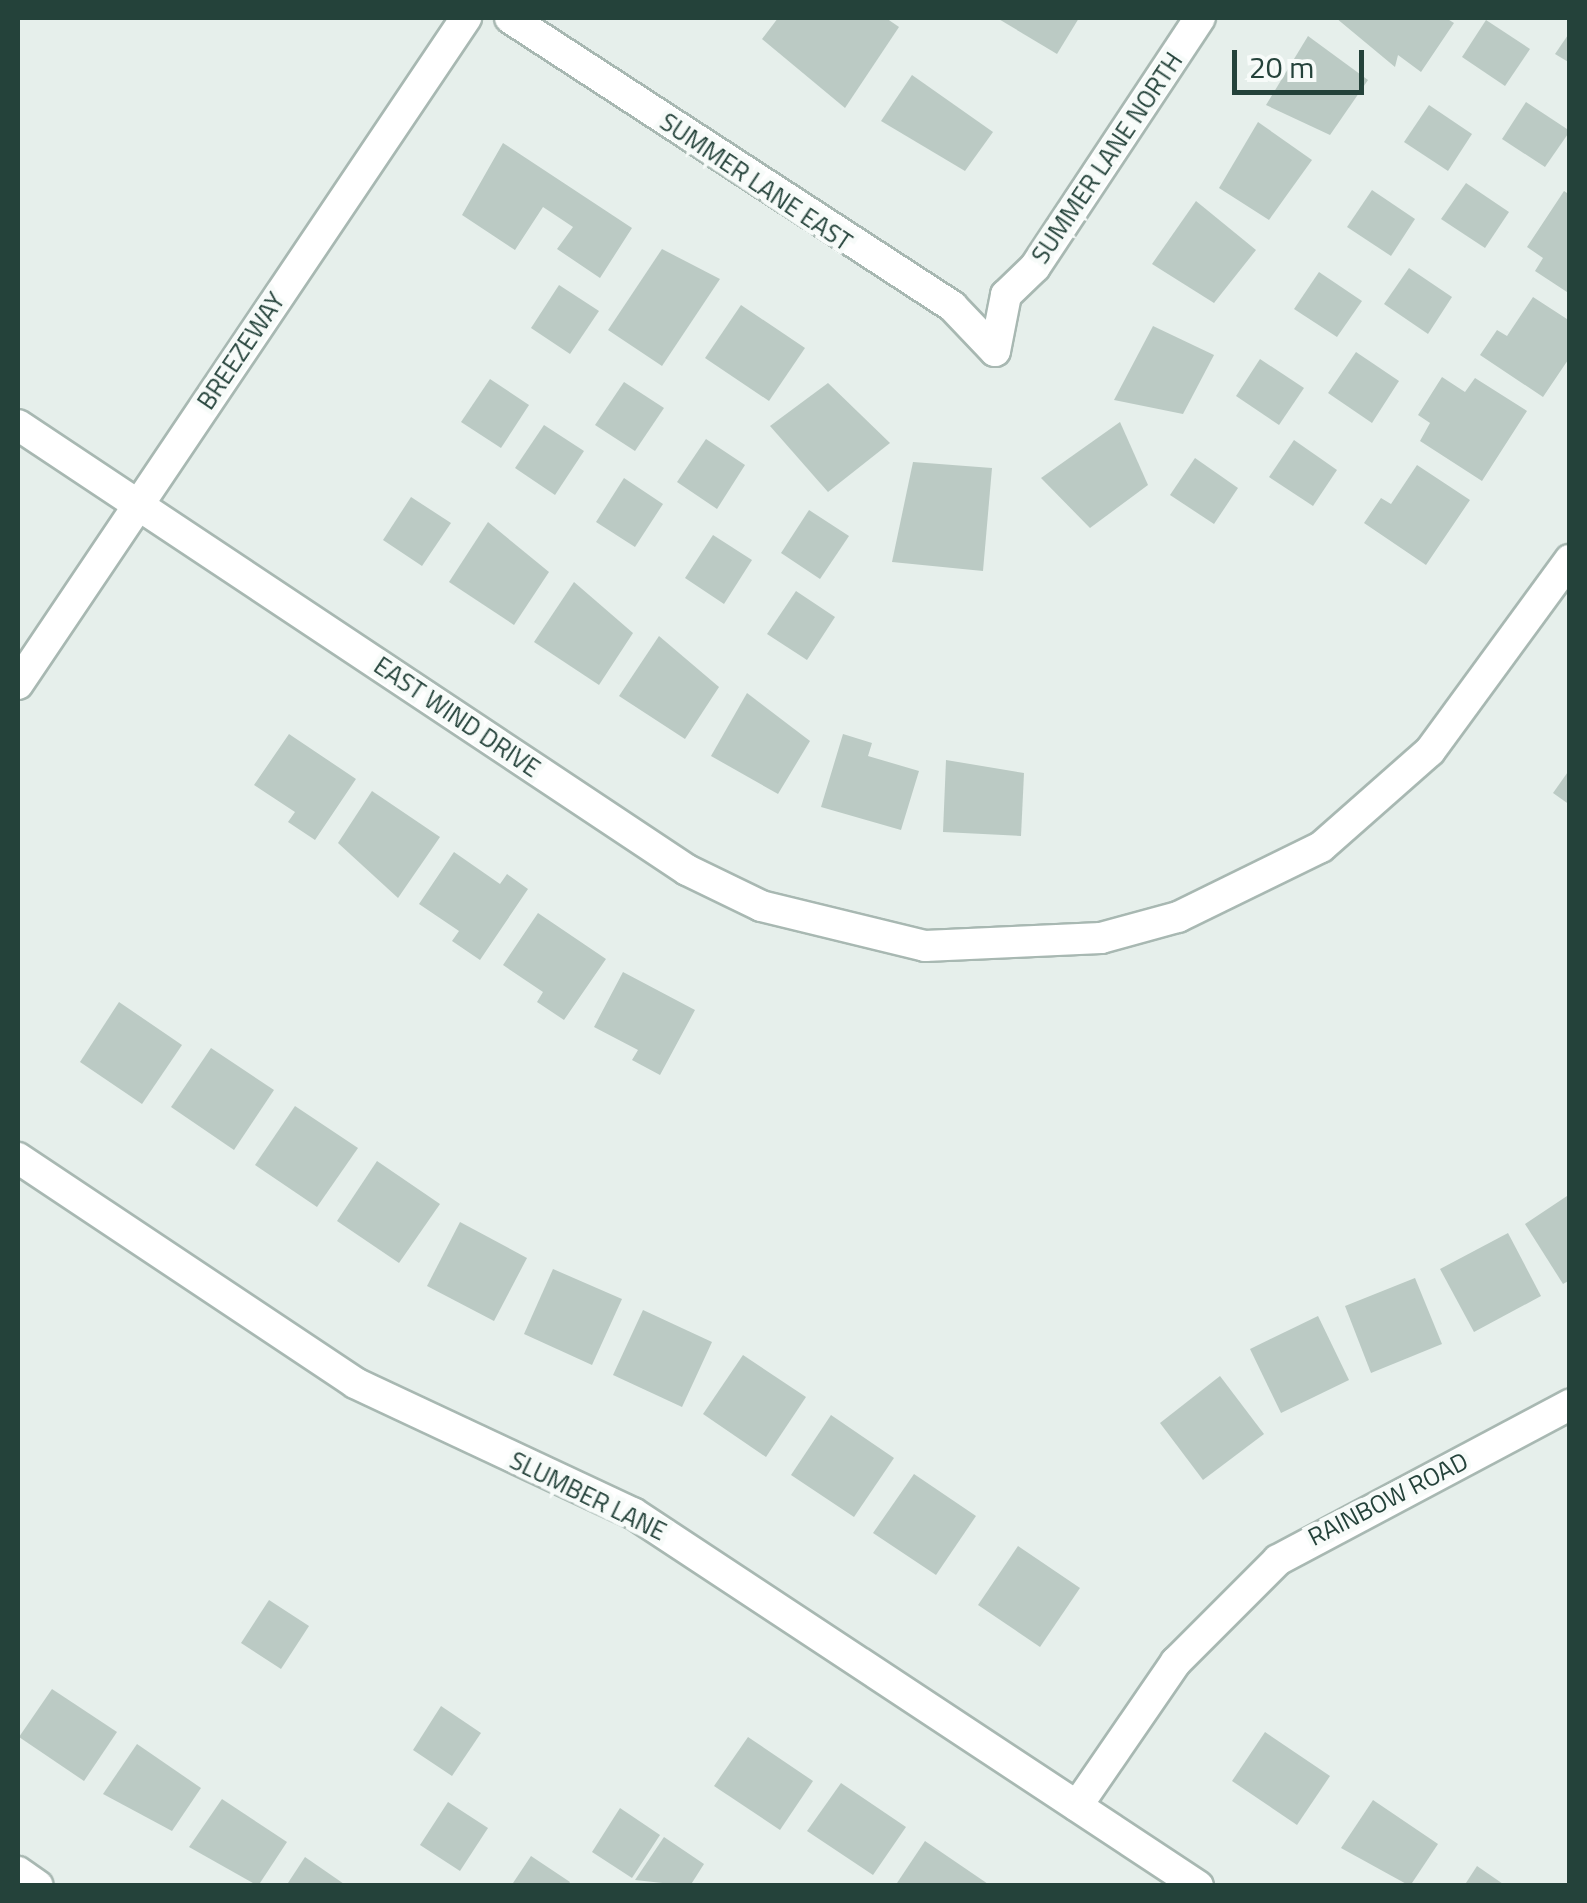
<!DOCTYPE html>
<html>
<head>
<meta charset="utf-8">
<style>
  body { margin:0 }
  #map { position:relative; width:1587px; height:1903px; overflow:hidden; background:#e6efeb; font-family:"Titillium Web",sans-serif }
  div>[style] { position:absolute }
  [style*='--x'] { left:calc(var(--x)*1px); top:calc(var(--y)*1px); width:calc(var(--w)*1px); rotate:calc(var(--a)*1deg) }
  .building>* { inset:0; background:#bbcac4 }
  .roads { filter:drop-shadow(2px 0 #a8b8b2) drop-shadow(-2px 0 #a8b8b2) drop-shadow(0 2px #a8b8b2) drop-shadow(0 -2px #a8b8b2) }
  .street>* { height:30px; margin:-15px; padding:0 15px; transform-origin:15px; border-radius:15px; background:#fff }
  span { translate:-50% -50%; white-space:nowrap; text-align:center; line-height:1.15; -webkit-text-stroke:9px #f7fbf9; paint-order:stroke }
  .street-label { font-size:25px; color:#24423a }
  .frame { position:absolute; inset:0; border:20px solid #24423a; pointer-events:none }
  .scale { position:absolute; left:1232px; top:50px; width:132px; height:45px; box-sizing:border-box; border:5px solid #24423a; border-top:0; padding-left:12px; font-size:30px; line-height:35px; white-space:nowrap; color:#24423a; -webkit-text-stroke:8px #f7fbf9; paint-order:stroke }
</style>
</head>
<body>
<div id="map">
  <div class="building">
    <div style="clip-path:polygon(778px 18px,886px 18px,899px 27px,845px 108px,762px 39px)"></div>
    <div style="clip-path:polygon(997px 18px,1079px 18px,1057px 54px)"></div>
    <div style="clip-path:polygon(1336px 18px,1446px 18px,1454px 23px,1421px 72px,1398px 55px,1395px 67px)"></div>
    <div style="clip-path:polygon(1486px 20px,1530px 49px,1505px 86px,1462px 57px)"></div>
    <div style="clip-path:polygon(1570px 32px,1570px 63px,1555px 54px)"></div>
    <div style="clip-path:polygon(1308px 36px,1368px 80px,1330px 135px,1266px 105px)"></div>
    <div style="clip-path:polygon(912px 75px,993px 132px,965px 171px,881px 121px)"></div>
    <div style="clip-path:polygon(1526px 102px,1570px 131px,1545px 167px,1502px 139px)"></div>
    <div style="clip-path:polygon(1429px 105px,1472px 134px,1448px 171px,1404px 142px)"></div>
    <div style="clip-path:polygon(1258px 122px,1312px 160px,1269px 220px,1219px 188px)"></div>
    <div style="clip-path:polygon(503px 143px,632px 228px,600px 278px,557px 249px,573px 227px,543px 207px,515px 250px,462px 215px)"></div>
    <div style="clip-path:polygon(1466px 183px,1509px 212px,1485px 248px,1441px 219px)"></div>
    <div style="clip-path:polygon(1372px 190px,1415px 219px,1391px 256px,1347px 227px)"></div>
    <div style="clip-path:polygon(1564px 191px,1570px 195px,1570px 294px,1535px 271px,1543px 258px,1527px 247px)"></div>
    <div style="clip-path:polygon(1196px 201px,1256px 250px,1214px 303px,1152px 264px)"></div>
    <div style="clip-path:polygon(662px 249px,720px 279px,662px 366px,608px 330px)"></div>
    <div style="clip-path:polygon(1409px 268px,1452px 297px,1428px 334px,1384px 304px)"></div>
    <div style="clip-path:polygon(1319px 272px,1362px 301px,1337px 337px,1294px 309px)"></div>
    <div style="clip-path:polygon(559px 285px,599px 311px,570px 354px,531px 328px)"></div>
    <div style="clip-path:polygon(1533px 297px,1570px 321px,1570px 357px,1543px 397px,1480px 355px,1497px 330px,1507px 336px)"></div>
    <div style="clip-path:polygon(741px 305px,805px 348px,769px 401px,705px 358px)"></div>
    <div style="clip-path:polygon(1153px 326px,1214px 355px,1183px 414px,1114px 400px)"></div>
    <div style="clip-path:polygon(1356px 352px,1399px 381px,1372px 423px,1328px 393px)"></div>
    <div style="clip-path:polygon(1260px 359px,1304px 388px,1279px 425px,1236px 396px)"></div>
    <div style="clip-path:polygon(1442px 377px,1465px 392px,1475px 378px,1527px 411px,1482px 481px,1420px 441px,1430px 423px,1418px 415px)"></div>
    <div style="clip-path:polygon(490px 379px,529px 405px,501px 448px,461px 422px)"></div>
    <div style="clip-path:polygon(624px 382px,664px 408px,635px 451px,595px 425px)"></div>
    <div style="clip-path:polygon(828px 383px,890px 443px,828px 492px,770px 426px)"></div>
    <div style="clip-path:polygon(1120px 422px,1148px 485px,1090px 528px,1041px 478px)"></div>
    <div style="clip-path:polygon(544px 425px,584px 451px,555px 495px,515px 468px)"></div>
    <div style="clip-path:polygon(706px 439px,745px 465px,717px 509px,677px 482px)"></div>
    <div style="clip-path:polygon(1294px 440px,1337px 470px,1313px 506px,1269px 477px)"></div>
    <div style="clip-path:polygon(1195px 458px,1238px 488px,1214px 524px,1170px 495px)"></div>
    <div style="clip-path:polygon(913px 462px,992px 468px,983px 571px,892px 562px)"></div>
    <div style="clip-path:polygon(1417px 465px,1470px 500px,1426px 565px,1364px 523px,1381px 498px,1391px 504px)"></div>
    <div style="clip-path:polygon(624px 478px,663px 504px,635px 547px,596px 522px)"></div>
    <div style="clip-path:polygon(411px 497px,451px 523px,422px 566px,383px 540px)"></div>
    <div style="clip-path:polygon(809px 510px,849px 536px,820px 579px,781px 553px)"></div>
    <div style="clip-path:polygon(488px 522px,549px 572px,514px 625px,449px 582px)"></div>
    <div style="clip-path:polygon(713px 535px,752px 560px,724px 604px,685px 578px)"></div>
    <div style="clip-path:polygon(574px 582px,633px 633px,599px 685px,534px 642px)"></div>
    <div style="clip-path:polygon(796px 591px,835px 617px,807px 660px,767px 634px)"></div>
    <div style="clip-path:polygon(659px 636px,719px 687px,685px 739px,619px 696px)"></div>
    <div style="clip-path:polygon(747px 693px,810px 741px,778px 794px,711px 756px)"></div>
    <div style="clip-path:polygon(289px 734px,356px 779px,315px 840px,288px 822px,295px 812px,254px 785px)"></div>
    <div style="clip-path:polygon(843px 734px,872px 743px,868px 756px,919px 771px,901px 830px,821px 807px)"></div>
    <div style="clip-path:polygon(946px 760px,1024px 773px,1021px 836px,943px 832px)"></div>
    <div style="clip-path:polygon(1570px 769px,1570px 805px,1553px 793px)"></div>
    <div style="clip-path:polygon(372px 791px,440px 837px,398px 898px,338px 843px)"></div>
    <div style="clip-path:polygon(454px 852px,500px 884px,507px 874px,528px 889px,480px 960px,452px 941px,459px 931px,419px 904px)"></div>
    <div style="clip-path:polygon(538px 913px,606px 959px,564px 1020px,537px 1002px,543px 992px,503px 965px)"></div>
    <div style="clip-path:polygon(623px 972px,695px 1010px,660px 1075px,632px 1060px,638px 1050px,594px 1027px)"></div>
    <div style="clip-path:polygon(119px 1002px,182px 1045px,142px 1104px,80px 1062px)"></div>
    <div style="clip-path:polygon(211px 1048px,274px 1090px,234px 1150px,171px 1107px)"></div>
    <div style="clip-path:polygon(295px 1106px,358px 1148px,317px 1207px,255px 1165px)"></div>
    <div style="clip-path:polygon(377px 1161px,440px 1204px,399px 1263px,337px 1221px)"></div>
    <div style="clip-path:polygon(1570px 1194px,1570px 1280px,1563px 1284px,1525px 1224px)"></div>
    <div style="clip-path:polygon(460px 1222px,527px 1258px,494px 1321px,427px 1286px)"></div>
    <div style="clip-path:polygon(1508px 1233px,1541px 1296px,1474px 1332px,1440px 1269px)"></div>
    <div style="clip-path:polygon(553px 1269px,622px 1299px,592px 1365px,524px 1334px)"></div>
    <div style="clip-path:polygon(1415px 1278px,1442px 1344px,1371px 1373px,1345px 1306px)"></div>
    <div style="clip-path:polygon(643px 1310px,712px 1342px,682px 1407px,613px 1375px)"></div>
    <div style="clip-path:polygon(1318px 1316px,1349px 1380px,1281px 1413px,1250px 1349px)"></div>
    <div style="clip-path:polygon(743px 1355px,806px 1397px,766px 1457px,703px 1414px)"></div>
    <div style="clip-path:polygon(1220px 1376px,1264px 1434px,1203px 1480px,1160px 1423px)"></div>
    <div style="clip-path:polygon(831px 1415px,894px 1458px,854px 1517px,791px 1475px)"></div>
    <div style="clip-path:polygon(914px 1474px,976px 1516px,936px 1575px,873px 1533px)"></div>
    <div style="clip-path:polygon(1018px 1546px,1080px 1588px,1040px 1647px,978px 1605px)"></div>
    <div style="clip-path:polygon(269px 1600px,309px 1626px,281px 1669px,241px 1643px)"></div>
    <div style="clip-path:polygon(52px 1689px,117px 1732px,84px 1781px,19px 1737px)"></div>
    <div style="clip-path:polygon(441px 1706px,481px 1733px,452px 1776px,413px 1750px)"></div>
    <div style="clip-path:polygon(1265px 1732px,1330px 1776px,1297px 1825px,1232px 1781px)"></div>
    <div style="clip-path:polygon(748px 1737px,813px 1781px,780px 1830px,714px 1786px)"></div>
    <div style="clip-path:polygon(137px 1744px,201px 1788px,172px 1831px,103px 1794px)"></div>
    <div style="clip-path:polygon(841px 1783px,906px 1827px,873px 1875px,807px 1831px)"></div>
    <div style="clip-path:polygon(222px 1799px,287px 1842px,258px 1886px,189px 1847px)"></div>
    <div style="clip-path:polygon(1373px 1800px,1438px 1844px,1410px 1886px,1341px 1848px)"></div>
    <div style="clip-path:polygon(448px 1802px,488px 1828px,460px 1871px,420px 1845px)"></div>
    <div style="clip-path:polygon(620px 1808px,660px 1835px,632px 1878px,592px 1852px)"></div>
    <div style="clip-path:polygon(664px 1837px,704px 1864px,690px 1886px,635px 1880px)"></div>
    <div style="clip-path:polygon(925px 1841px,991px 1886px,895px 1886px)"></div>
    <div style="clip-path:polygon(531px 1856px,570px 1882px,568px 1886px,511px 1886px)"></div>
    <div style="clip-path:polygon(305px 1857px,347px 1886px,286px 1886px)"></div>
    <div style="clip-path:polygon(1477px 1866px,1506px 1886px,1464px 1886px)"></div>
  </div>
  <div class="roads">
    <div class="street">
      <div style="--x:510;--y:18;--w:528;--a:33.09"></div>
      <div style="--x:952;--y:306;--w:62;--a:46.3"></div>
      <div style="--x:995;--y:351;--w:57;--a:-78.9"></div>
      <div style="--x:1006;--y:295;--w:40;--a:-44"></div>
      <div style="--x:1035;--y:267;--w:299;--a:-56.5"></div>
      <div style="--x:18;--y:425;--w:803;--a:33.63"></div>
      <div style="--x:687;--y:870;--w:82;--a:25.9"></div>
      <div style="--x:761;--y:906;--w:169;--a:13.7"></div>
      <div style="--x:925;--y:946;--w:176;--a:-2.6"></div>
      <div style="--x:1101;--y:938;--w:80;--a:-15.3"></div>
      <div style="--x:1178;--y:917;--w:159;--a:-26.1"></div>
      <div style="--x:1321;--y:847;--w:145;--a:-41.4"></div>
      <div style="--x:1430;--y:751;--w:237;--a:-53.8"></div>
      <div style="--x:18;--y:684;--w:803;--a:-56.07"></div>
      <div style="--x:18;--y:1158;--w:405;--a:33.7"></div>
      <div style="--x:355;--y:1383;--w:307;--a:25.1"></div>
      <div style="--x:633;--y:1513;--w:677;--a:33.43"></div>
      <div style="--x:1077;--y:1806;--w:175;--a:-55.5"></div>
      <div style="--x:1176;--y:1662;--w:144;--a:-45"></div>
      <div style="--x:1278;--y:1560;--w:331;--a:-28"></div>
      <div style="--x:18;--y:1872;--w:24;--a:35"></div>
    </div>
  </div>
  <div class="street-label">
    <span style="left:1107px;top:158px;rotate:-56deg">SUMMER LANE NORTH</span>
    <span style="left:756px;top:182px;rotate:34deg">SUMMER LANE EAST</span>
    <span style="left:241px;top:351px;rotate:-56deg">BREEZEWAY</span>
    <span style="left:457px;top:717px;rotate:34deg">EAST WIND DRIVE</span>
    <span style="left:588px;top:1496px;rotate:26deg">SLUMBER LANE</span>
    <span style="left:1388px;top:1499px;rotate:-27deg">RAINBOW ROAD</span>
  </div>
  <div class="frame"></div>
  <div class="scale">20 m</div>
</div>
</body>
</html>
